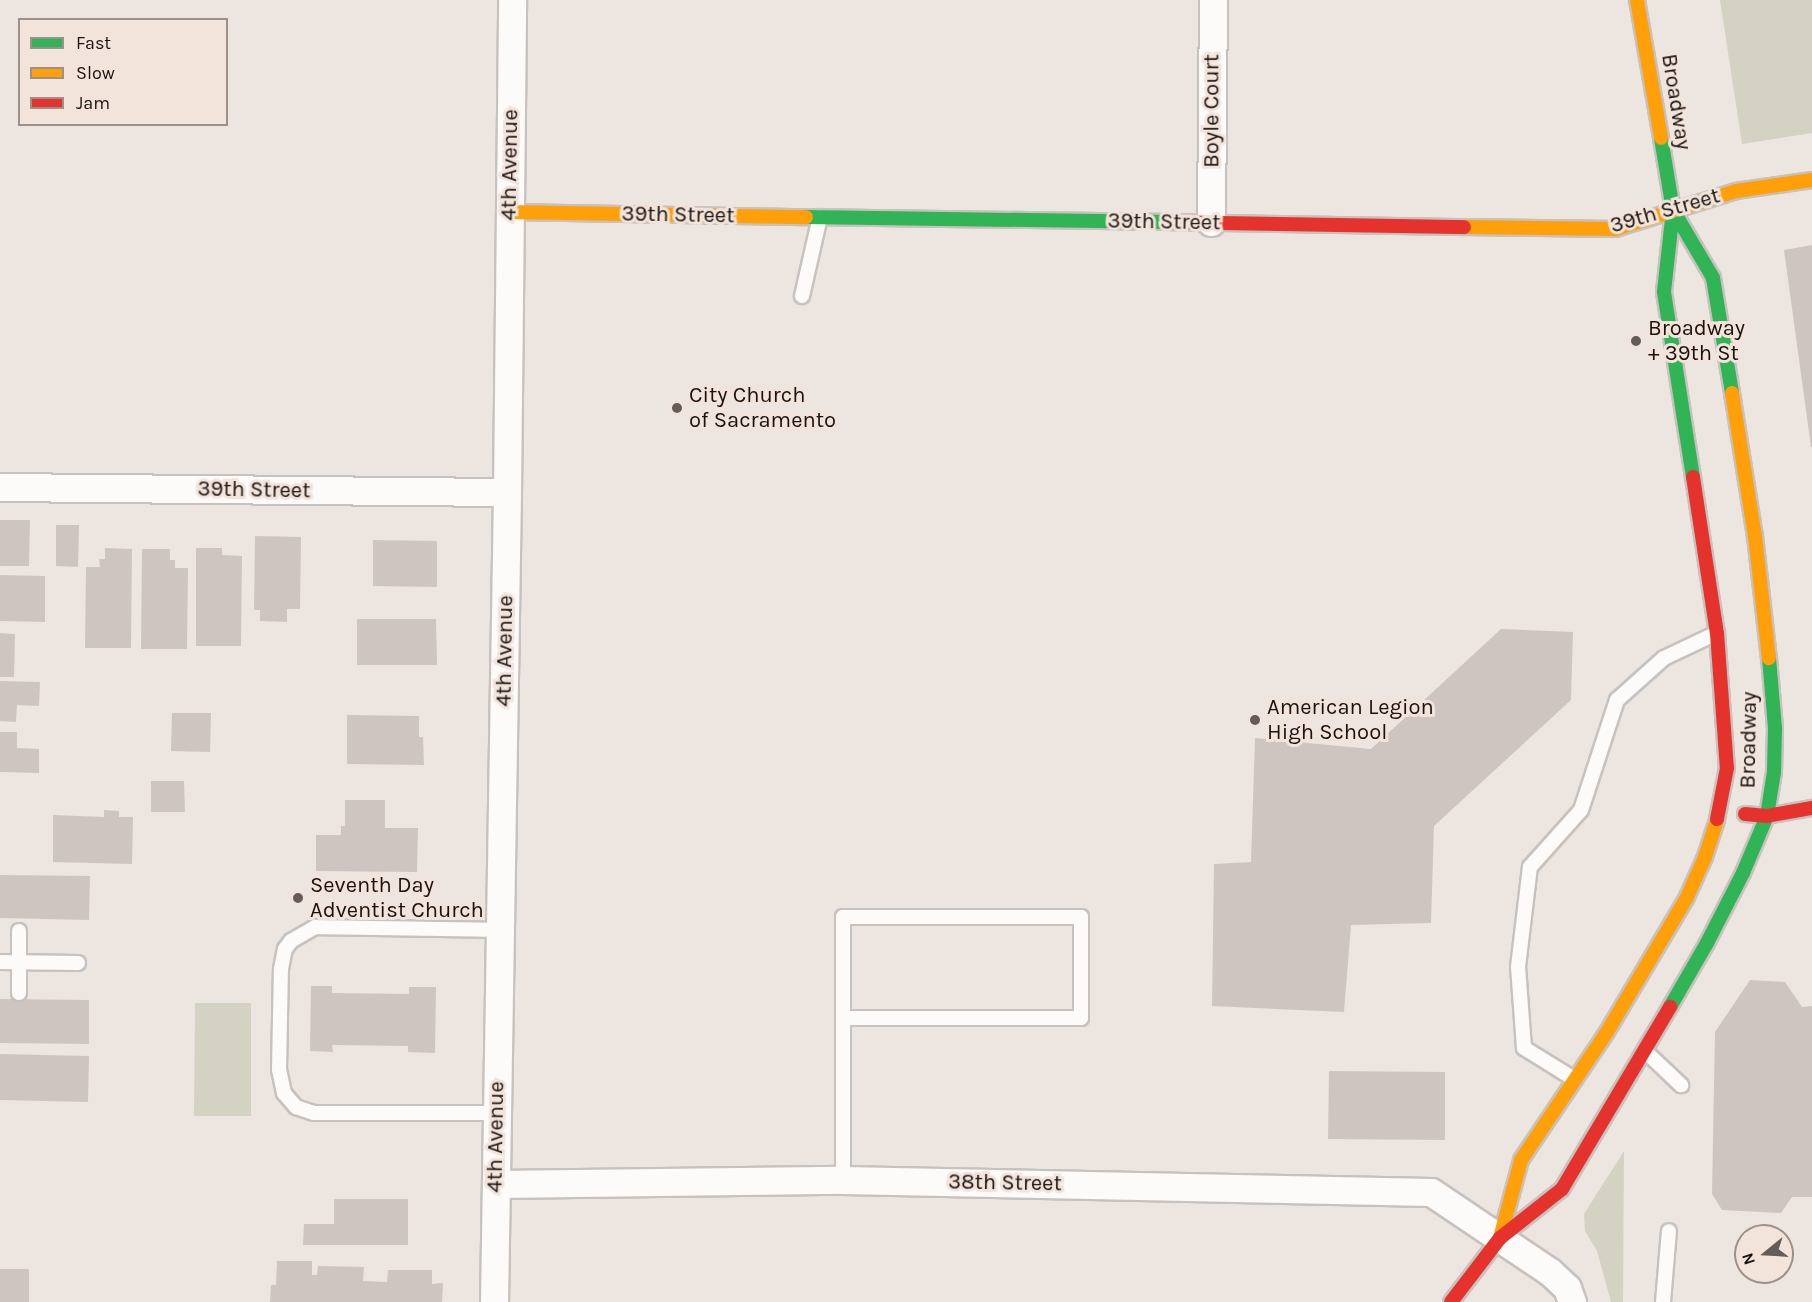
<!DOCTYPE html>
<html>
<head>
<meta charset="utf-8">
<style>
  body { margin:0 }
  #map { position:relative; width:1812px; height:1302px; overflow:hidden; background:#ede5e0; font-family:Karla,sans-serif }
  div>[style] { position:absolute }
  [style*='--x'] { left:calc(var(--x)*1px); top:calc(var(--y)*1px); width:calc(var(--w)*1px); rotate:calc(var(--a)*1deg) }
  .green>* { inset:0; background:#d3d2c3 }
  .building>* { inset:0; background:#cfc5c0 }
  .roads { filter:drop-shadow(2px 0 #c8c2be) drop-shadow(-2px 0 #c8c2be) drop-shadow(0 2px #c8c2be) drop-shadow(0 -2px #c8c2be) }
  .lane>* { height:14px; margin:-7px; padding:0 7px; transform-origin:7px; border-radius:7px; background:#fcfbfa }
  .street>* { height:27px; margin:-13.5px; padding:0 13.5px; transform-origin:13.5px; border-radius:13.5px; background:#fcfbfa }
  .fast>* { height:14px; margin:-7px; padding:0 7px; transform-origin:7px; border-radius:7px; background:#30b455 }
  .slow>* { height:14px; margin:-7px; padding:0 7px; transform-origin:7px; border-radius:7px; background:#ff9f0a }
  .jam>* { height:14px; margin:-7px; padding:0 7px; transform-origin:7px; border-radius:7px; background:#e5322d }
  .dots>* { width:16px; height:16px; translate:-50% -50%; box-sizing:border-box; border:3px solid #f2e4db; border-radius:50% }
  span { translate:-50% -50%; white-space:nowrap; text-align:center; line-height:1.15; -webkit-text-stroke:6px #f2e4db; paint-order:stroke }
  .street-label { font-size:22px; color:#181310 }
  .poi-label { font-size:22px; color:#181310 }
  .left { translate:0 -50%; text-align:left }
  .legend { position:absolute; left:18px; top:18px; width:210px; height:108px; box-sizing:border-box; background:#f2e4db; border:2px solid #9b908a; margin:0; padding:8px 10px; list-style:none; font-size:18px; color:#181310 }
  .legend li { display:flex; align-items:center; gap:12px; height:30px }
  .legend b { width:30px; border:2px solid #9b908a }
  .north { position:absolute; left:1734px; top:1224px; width:60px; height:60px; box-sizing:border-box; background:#f2e4db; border:2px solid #9b908a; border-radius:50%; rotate:252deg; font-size:16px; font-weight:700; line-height:24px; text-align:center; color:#181310 }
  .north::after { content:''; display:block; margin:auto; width:21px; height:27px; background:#635c59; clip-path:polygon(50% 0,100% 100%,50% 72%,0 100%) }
</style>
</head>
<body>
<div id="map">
  <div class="green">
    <div style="clip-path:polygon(1720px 0,1812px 0,1812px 133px,1742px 144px)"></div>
    <div style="clip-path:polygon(195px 1003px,251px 1003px,251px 1116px,194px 1116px)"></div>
    <div style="clip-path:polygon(1624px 1151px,1623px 1302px,1611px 1302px,1597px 1251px,1585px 1231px,1584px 1214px)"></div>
  </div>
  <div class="building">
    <div style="clip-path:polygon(1812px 245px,1812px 447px,1811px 447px,1784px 250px)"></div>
    <div style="clip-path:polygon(0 520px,30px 520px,29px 566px,0 566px)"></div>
    <div style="clip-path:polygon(56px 525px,79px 525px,78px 567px,56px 566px)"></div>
    <div style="clip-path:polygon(255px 536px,301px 537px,300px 609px,287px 609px,287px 622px,260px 621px,260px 610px,254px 610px)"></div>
    <div style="clip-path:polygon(373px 540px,437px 541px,437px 587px,373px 586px)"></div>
    <div style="clip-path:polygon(105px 548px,132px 549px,131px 648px,85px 648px,86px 567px,100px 567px,99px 559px,105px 559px)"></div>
    <div style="clip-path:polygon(196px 548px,222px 548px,222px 555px,242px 556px,241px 646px,196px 646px)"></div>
    <div style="clip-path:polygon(142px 549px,170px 549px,170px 560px,175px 560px,175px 568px,188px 568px,187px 649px,141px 649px)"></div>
    <div style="clip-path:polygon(0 575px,45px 576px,45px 622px,0 621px)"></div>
    <div style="clip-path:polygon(357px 619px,436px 619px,437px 665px,357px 665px)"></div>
    <div style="clip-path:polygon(1501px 629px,1573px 632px,1571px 700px,1434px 826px,1431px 923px,1351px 925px,1344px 1012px,1212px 1006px,1214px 864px,1251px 862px,1255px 738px,1371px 749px)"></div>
    <div style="clip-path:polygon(0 633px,15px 634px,14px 677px,0 677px)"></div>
    <div style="clip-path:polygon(0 681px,40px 682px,39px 706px,17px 705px,16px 722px,0 721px)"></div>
    <div style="clip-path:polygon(172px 713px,211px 713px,210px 752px,171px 751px)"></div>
    <div style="clip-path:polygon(347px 715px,419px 716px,419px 737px,423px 737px,424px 765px,347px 764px)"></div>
    <div style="clip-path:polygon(0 732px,17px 732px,17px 748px,39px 749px,39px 773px,0 772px)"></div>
    <div style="clip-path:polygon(151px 781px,184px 781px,185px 812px,151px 812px)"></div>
    <div style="clip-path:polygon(345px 800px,385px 800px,385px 828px,418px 828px,417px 872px,316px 871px,316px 835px,341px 835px,341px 826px,345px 826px)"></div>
    <div style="clip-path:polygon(104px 810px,119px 811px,119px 817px,133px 817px,132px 864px,53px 862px,53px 815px,104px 817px)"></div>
    <div style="clip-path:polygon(0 875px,90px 876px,89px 920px,0 918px)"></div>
    <div style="clip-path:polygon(1750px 980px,1785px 982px,1802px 1007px,1812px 1006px,1812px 1197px,1792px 1197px,1781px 1213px,1722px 1210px,1712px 1194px,1715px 1032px)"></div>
    <div style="clip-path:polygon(311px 986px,332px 986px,332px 993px,409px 994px,409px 987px,436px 987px,435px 1053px,408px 1052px,408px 1046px,332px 1045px,333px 1052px,310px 1051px)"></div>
    <div style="clip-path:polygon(0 999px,89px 1000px,89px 1044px,0 1043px)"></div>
    <div style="clip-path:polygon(0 1054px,89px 1056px,88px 1102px,0 1100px)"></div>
    <div style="clip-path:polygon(1329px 1071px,1445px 1072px,1445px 1140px,1328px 1139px)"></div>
    <div style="clip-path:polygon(334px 1199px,408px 1199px,408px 1245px,303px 1245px,304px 1224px,334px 1224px)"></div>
    <div style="clip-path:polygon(277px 1261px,312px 1261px,312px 1275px,317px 1275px,318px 1266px,364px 1267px,363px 1281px,387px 1282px,388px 1270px,432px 1270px,432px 1284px,443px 1283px,442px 1302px,270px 1302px,271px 1285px,276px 1285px)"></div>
    <div style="clip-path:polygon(0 1269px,29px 1269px,29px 1302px,0 1302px)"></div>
  </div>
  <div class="roads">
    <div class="lane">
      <div style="--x:802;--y:296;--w:81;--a:-77.2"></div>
      <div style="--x:19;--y:931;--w:62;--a:90"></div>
      <div style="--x:0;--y:962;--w:78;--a:0.7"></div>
      <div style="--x:1645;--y:1051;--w:50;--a:43.4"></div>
      <div style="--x:1574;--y:1079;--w:59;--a:-148.2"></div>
      <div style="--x:1524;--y:1048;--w:81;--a:-94.2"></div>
      <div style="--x:1518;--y:967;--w:101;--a:-83.2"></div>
      <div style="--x:1530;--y:867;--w:76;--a:-48.2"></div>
      <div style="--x:1581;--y:810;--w:116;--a:-71.9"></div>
      <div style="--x:1617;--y:700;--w:63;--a:-41.8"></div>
      <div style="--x:1664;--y:658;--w:59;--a:-25.3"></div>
      <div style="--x:496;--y:1113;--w:182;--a:180"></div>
      <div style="--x:314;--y:1113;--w:19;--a:-162"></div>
      <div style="--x:296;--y:1107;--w:18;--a:-131"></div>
      <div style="--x:284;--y:1093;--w:24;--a:-102"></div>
      <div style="--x:279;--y:1070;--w:101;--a:-88.9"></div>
      <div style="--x:281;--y:969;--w:20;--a:-79"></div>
      <div style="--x:285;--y:949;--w:10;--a:-53"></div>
      <div style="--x:291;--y:941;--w:28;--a:-30"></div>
      <div style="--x:315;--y:927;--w:185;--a:0.9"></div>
      <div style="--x:843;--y:1180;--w:263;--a:-90"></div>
      <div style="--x:843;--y:917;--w:238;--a:0"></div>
      <div style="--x:1081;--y:917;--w:101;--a:90"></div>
      <div style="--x:1081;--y:1018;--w:236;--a:180"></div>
      <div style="--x:1663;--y:1302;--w:71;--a:-85.2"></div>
    </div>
    <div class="street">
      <div style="--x:1211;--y:222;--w:222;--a:-89.5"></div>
      <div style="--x:0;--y:487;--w:507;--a:0.57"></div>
      <div style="--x:496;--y:1184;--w:347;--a:-0.7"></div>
      <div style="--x:843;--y:1180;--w:588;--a:1.17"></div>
      <div style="--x:1431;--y:1192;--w:143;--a:33.9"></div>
      <div style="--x:1550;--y:1272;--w:23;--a:43"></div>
      <div style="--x:1567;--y:1288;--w:15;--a:70"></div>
      <div style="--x:494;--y:1302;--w:810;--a:-89.08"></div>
      <div style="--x:507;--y:492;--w:492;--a:-89.4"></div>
    </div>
    <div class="fast">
      <div style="--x:1661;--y:138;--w:73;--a:80.5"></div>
      <div style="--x:1673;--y:210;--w:82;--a:96.3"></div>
      <div style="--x:1664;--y:292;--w:187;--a:81.1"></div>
      <div style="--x:1673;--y:210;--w:79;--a:59.5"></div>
      <div style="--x:1713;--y:278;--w:117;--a:80.6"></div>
      <div style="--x:806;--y:217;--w:363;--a:0.8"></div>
      <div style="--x:1670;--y:1007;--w:74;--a:-60"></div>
      <div style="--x:1707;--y:943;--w:79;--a:-62.8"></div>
      <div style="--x:1743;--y:873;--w:62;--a:-67.2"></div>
      <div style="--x:1767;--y:816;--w:45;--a:-81"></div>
      <div style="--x:1774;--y:772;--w:44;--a:-88.7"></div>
      <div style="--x:1775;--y:728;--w:70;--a:-94.9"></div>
    </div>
    <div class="slow">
      <div style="--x:1637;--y:0;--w:140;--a:80.1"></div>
      <div style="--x:509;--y:212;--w:297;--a:1"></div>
      <div style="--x:1464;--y:227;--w:151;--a:0.8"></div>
      <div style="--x:1615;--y:229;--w:127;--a:-17.4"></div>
      <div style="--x:1736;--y:191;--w:77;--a:-8.2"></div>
      <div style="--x:1732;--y:393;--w:145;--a:80.9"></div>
      <div style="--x:1755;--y:536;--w:123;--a:83.5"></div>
      <div style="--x:1500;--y:1238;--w:81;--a:-74.9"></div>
      <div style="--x:1521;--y:1160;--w:154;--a:-56.1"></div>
      <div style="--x:1607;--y:1032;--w:157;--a:-59.3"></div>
      <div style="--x:1687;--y:897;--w:44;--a:-65.8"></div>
      <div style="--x:1705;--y:857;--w:40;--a:-72"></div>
    </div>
    <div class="jam">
      <div style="--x:1169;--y:222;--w:295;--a:1"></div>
      <div style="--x:1693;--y:477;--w:158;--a:81.3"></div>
      <div style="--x:1717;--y:633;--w:135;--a:85.8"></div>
      <div style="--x:1727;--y:768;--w:52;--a:101.1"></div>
      <div style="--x:1745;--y:814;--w:22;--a:5"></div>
      <div style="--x:1767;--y:816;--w:46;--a:-10.1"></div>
      <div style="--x:1451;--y:1302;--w:81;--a:-52.6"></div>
      <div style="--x:1500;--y:1238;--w:79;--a:-38.3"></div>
      <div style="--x:1562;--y:1189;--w:212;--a:-59.3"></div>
    </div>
  </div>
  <div class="dots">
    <div style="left:1636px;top:341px;background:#635c59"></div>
    <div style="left:677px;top:408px;background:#635c59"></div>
    <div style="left:1255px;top:720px;background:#635c59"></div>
    <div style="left:298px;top:898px;background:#635c59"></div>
  </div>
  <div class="street-label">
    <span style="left:1676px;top:102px;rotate:81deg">Broadway</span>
    <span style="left:1212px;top:111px;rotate:-90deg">Boyle Court</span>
    <span style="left:510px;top:165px;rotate:-89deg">4th Avenue</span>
    <span style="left:1665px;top:211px;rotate:-16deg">39th Street</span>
    <span style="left:678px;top:215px;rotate:1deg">39th Street</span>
    <span style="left:1164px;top:222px;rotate:1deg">39th Street</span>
    <span style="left:254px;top:490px;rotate:1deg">39th Street</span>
    <span style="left:505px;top:651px;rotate:-89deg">4th Avenue</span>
    <span style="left:1749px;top:740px;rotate:-89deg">Broadway</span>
    <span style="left:496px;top:1137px;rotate:-89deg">4th Avenue</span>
    <span style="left:1005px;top:1183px;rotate:1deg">38th Street</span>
  </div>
  <div class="poi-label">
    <span class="left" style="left:1648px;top:341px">Broadway<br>+ 39th St</span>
    <span class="left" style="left:689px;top:408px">City Church<br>of Sacramento</span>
    <span class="left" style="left:1267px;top:720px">American Legion<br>High School</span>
    <span class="left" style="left:310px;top:898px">Seventh Day<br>Adventist Church</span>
  </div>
  <ul class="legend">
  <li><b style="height:8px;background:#30b455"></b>Fast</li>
  <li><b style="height:8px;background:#ff9f0a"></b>Slow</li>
  <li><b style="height:8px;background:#e5322d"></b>Jam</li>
  </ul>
  <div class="north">N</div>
</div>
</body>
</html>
